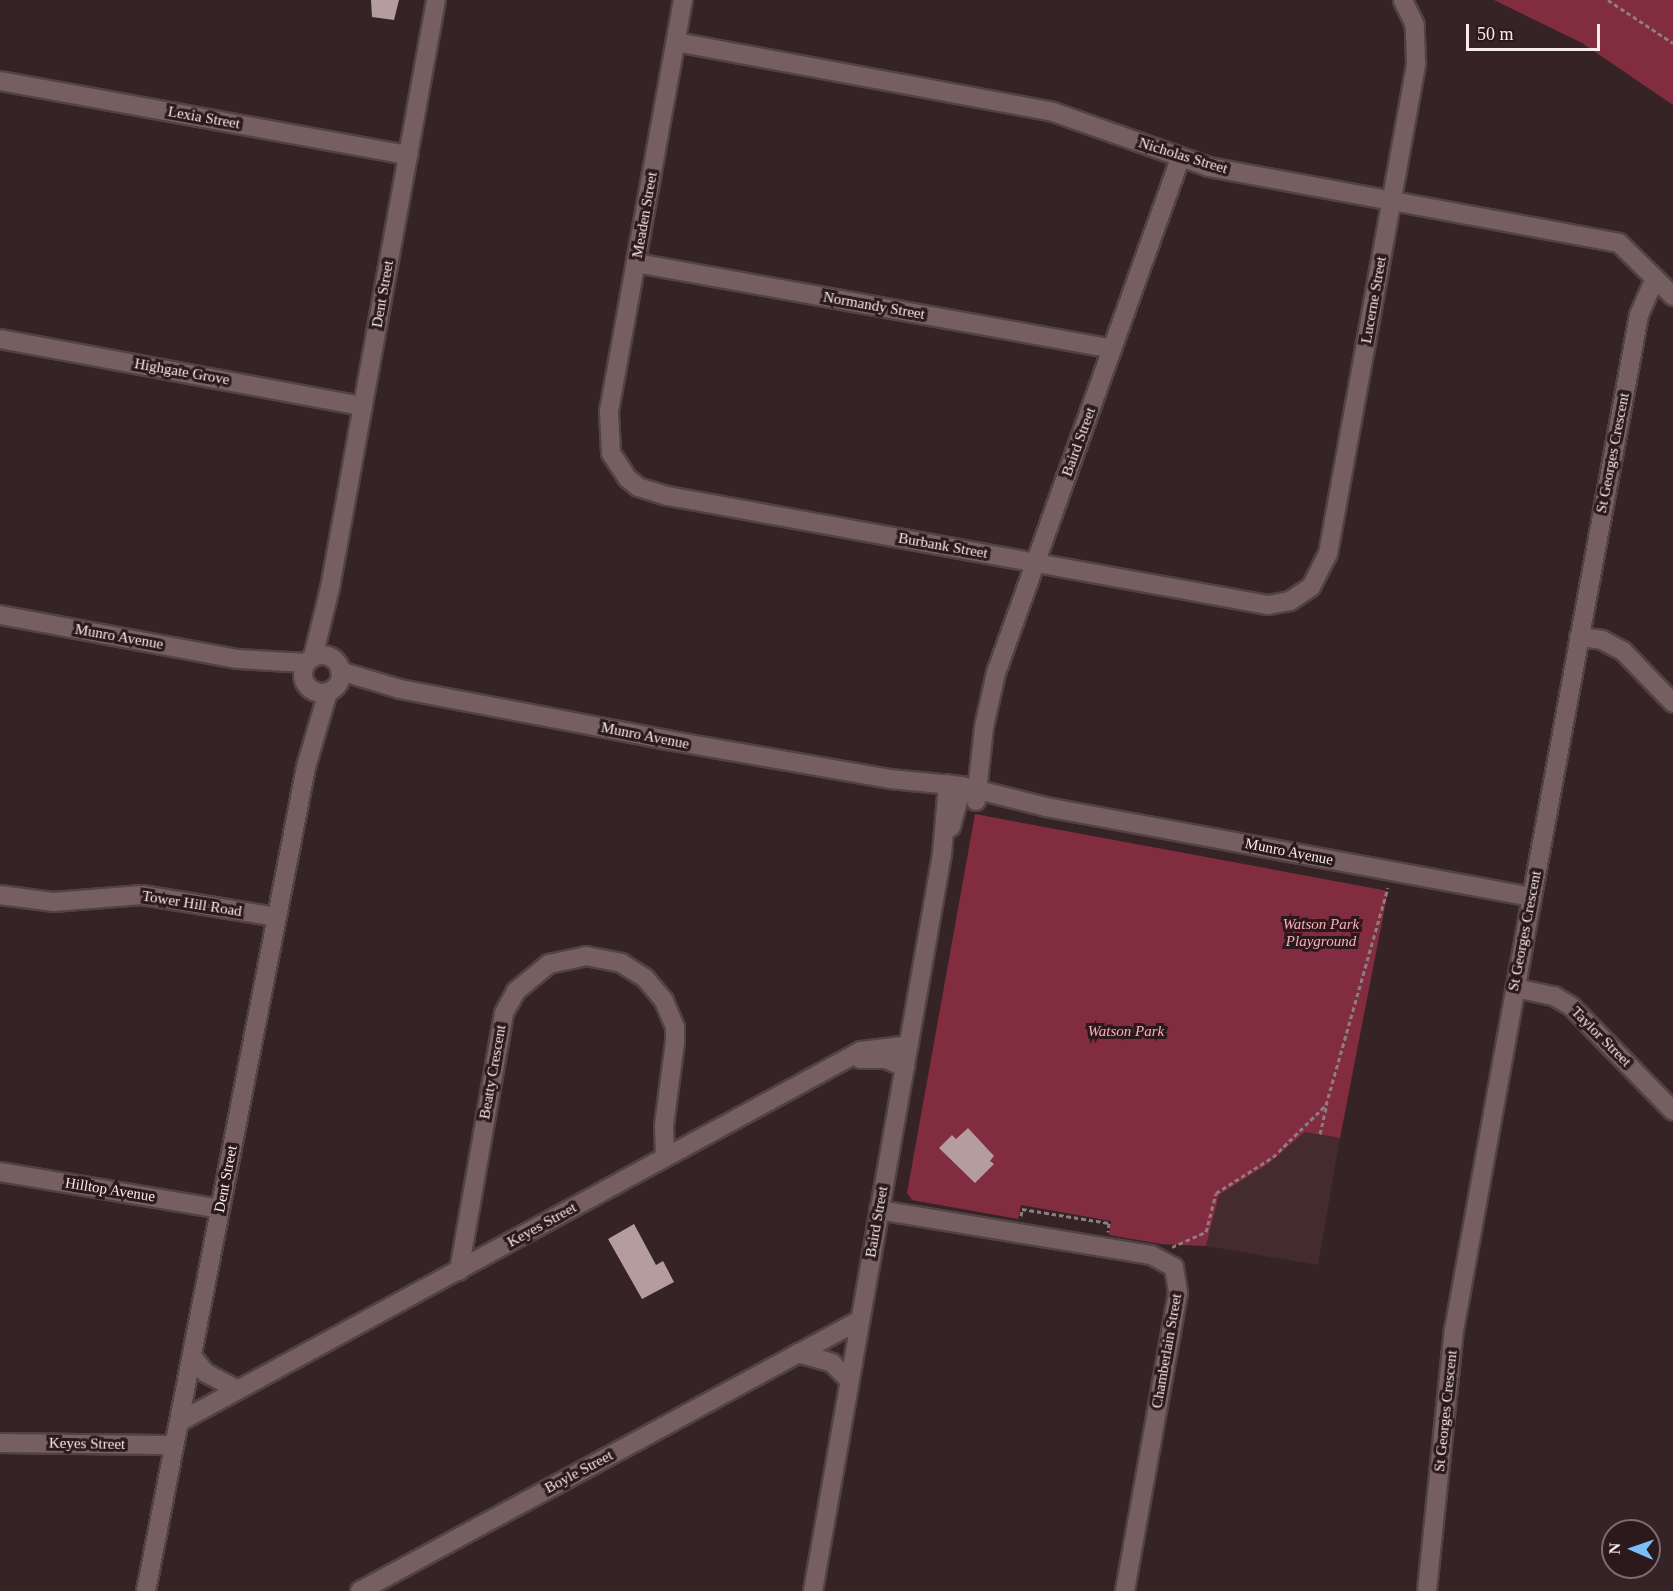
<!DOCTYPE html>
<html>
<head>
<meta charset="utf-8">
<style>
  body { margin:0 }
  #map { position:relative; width:1673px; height:1591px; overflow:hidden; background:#352325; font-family:Georgia,serif }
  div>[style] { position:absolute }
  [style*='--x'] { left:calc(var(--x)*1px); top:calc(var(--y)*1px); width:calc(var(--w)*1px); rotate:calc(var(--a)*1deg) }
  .built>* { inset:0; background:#442b2e }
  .green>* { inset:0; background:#822d3f }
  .building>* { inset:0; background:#b59d9f }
  .path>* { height:3px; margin-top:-1.5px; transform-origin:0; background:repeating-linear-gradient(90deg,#8d7d7f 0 4.5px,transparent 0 7.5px) }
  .roads { filter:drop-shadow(2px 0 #514243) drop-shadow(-2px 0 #514243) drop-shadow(0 2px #514243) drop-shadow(0 -2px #514243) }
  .minor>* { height:18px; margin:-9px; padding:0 9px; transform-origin:9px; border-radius:9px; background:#755f61 }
  .tertiary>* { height:18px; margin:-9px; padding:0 9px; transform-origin:9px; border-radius:9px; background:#755f61 }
  .tertiary>.ring { margin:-9px; padding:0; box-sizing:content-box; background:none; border:18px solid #755f61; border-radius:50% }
  span { translate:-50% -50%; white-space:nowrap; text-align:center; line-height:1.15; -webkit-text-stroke:6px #2b191c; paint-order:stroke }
  .street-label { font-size:15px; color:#f8ebec }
  .park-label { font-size:15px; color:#fcafb8; font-style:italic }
  .north { position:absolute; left:1601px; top:1519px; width:60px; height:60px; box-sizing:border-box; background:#2b191c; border:2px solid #7d6d6f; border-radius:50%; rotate:272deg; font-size:16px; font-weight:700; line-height:24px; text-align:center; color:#f8ebec }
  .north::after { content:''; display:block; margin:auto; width:21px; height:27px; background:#7dbef9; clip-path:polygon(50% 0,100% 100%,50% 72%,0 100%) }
  .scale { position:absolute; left:1466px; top:24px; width:134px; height:27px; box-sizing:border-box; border:3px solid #f8ebec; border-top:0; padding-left:8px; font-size:18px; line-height:21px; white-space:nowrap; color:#f8ebec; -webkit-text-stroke:4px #2b191c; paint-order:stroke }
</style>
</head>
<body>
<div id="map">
  <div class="built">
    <div style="clip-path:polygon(1305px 1132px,1340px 1138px,1318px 1265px,1206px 1246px,1219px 1195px,1268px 1164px)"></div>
  </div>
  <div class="green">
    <div style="clip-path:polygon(1494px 0,1673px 0,1673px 105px,1582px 43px)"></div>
    <div style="clip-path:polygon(975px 814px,1388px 891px,1340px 1138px,1305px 1132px,1268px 1164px,1219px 1195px,1206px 1246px,1161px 1244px,1109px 1235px,1111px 1221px,1021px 1205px,1018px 1219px,912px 1200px,907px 1193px)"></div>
  </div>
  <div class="building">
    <div style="clip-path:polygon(371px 0,399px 0,394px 20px,372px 17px)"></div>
    <div style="clip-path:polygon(968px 1128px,994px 1156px,990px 1161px,994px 1164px,975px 1183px,939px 1148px,952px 1135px,956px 1139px)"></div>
    <div style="clip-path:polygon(634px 1224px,656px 1265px,663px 1261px,674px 1282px,642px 1299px,608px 1239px)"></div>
  </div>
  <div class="path">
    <div style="--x:1608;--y:0;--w:78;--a:33.5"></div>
    <div style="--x:1320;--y:1134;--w:28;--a:-77"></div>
    <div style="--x:1021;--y:1216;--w:7;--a:-82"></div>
    <div style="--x:1022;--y:1209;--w:88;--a:9.1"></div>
    <div style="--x:1109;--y:1223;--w:9;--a:96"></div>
    <div style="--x:1172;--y:1247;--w:37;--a:-24"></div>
    <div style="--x:1206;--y:1232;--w:40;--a:-75.6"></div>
    <div style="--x:1216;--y:1193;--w:67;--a:-32.3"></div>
    <div style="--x:1273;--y:1157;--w:74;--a:-44.5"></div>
    <div style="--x:1326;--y:1105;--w:226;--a:-74.1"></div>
  </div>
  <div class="roads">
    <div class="minor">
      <div style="--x:683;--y:0;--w:419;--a:100.2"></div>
      <div style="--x:609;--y:412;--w:41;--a:87.2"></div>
      <div style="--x:611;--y:453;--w:30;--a:57"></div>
      <div style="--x:627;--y:478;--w:14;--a:39"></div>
      <div style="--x:638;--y:487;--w:31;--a:17"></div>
      <div style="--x:668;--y:496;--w:610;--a:10.3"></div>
      <div style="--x:1268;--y:605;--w:22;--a:-10"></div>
      <div style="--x:1290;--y:601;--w:25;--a:-34"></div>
      <div style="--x:1311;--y:587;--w:37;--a:-63"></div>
      <div style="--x:1328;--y:554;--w:499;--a:-79.8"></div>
      <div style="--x:1416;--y:63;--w:38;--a:-92"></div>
      <div style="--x:1415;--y:25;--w:28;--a:-116"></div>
      <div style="--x:676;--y:42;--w:383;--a:10.5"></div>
      <div style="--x:1053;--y:112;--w:165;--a:19.4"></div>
      <div style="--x:1209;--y:167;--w:417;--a:10.5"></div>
      <div style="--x:1619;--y:243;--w:76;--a:44.5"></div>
      <div style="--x:0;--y:81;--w:415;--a:10.3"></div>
      <div style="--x:636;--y:263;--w:484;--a:10.2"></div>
      <div style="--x:0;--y:339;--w:369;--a:10.5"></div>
      <div style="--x:1579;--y:637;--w:23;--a:7"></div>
      <div style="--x:1602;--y:640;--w:24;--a:28"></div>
      <div style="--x:1623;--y:651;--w:72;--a:46.1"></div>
      <div style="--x:976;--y:801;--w:74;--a:-83.8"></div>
      <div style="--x:984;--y:727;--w:55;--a:-77.5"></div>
      <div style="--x:996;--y:673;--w:546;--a:-70.3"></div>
      <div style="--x:951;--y:827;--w:42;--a:-75"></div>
      <div style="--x:0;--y:895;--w:53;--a:7.5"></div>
      <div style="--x:53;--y:902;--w:89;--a:-4.5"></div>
      <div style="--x:142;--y:895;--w:137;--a:9.3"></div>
      <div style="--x:1532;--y:897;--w:592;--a:-79.58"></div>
      <div style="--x:1639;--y:315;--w:40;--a:-66.6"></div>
      <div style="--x:1515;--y:988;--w:40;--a:12"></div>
      <div style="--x:1554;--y:996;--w:21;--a:31"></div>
      <div style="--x:1572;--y:1007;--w:145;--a:45.8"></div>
      <div style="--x:860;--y:1059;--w:25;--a:0"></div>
      <div style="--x:885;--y:1059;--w:22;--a:22"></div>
      <div style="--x:0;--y:1172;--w:223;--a:9.5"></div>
      <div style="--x:879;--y:1210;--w:276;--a:9.4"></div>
      <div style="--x:1151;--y:1255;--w:26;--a:28"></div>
      <div style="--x:1174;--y:1267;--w:26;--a:81"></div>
      <div style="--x:1178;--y:1293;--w:303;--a:100.1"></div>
      <div style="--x:459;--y:1271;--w:262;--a:-80.1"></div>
      <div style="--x:504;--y:1013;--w:25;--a:-61"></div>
      <div style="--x:516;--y:991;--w:43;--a:-39.3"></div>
      <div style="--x:549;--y:964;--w:38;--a:-12"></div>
      <div style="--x:586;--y:956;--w:36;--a:11"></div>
      <div style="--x:621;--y:963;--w:28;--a:32"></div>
      <div style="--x:645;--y:978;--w:30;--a:50"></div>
      <div style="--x:664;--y:1001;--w:28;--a:67"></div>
      <div style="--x:675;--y:1027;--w:15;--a:90"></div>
      <div style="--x:675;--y:1042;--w:85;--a:97.5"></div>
      <div style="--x:664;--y:1126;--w:30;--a:88"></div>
      <div style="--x:798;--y:1353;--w:35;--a:16"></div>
      <div style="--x:832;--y:1363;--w:25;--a:45"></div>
      <div style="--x:192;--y:1356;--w:22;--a:51"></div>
      <div style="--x:206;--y:1373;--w:36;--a:28"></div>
      <div style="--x:179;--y:1422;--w:776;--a:-28.55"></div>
      <div style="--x:861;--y:1051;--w:48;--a:-7.1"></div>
      <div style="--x:0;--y:1443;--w:174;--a:0.7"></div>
      <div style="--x:360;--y:1591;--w:569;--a:-28.46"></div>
      <div style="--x:813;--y:1591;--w:748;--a:-80.07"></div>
      <div style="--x:942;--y:854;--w:70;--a:-85.1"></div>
    </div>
    <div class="tertiary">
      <div style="--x:0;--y:615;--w:242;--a:10.5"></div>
      <div style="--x:238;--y:659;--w:68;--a:3.4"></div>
      <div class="ring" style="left:303px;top:655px;width:20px;height:20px"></div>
      <div style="--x:313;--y:657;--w:71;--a:-76.2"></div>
      <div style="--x:330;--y:588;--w:597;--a:-79.78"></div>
      <div style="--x:340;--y:671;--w:63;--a:16.7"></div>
      <div style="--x:400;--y:689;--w:272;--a:10.8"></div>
      <div style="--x:667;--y:740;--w:226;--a:9.9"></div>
      <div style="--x:890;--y:779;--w:72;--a:5.6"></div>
      <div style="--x:962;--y:786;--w:87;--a:14"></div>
      <div style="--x:1046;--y:807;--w:494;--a:10.5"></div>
      <div style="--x:1532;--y:897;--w:439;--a:100.2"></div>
      <div style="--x:1454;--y:1329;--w:263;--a:95.9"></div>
      <div style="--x:146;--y:1591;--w:839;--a:-79.01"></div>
      <div style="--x:306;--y:767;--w:78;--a:-73.7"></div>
    </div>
  </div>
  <div class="street-label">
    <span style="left:204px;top:118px;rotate:10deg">Lexia Street</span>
    <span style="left:1183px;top:156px;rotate:17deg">Nicholas Street</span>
    <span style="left:645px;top:215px;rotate:-80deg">Meaden Street</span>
    <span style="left:383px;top:294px;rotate:-80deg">Dent Street</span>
    <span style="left:1374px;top:300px;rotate:-80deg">Lucerne Street</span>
    <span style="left:874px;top:306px;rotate:10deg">Normandy Street</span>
    <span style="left:182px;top:372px;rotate:10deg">Highgate Grove</span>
    <span style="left:1079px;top:442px;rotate:-70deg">Baird Street</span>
    <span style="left:1613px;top:453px;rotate:-79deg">St Georges Crescent</span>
    <span style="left:943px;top:546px;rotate:10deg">Burbank Street</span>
    <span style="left:119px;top:637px;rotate:10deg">Munro Avenue</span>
    <span style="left:645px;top:736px;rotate:11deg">Munro Avenue</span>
    <span style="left:1289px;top:852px;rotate:11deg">Munro Avenue</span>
    <span style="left:192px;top:904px;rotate:9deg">Tower Hill Road</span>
    <span style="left:1525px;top:931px;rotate:-79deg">St Georges Crescent</span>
    <span style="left:1601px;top:1037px;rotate:45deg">Taylor Street</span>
    <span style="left:493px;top:1072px;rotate:-80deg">Beatty Crescent</span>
    <span style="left:226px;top:1179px;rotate:-79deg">Dent Street</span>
    <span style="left:110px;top:1190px;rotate:9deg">Hilltop Avenue</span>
    <span style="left:877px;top:1222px;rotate:-80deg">Baird Street</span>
    <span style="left:542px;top:1225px;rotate:-29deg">Keyes Street</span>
    <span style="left:1167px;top:1351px;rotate:-80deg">Chamberlain Street</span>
    <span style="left:1446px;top:1411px;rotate:-84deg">St Georges Crescent</span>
    <span style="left:87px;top:1444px;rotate:1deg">Keyes Street</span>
    <span style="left:579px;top:1472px;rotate:-28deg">Boyle Street</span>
  </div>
  <div class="park-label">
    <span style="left:1321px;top:933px">Watson Park<br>Playground</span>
    <span style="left:1126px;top:1032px">Watson Park</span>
  </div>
  <div class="north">N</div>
  <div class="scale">50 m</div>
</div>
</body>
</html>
